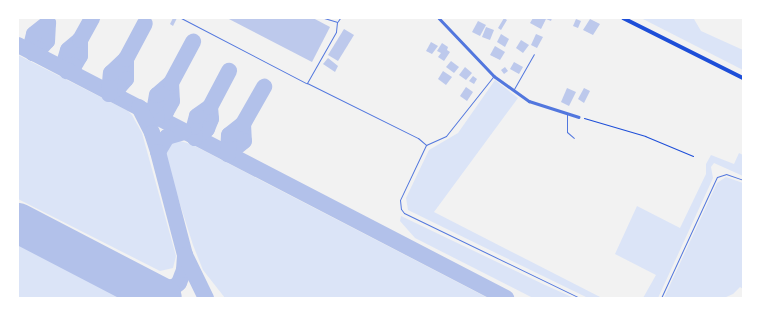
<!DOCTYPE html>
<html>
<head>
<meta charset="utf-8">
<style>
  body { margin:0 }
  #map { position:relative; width:761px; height:316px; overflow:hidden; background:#f2f2f2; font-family:Rubik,sans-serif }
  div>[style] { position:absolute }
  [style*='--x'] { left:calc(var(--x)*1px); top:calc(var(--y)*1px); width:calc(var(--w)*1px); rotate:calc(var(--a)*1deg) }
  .green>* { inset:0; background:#dbe4f7 }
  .taxiway>* { height:16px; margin:-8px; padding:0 8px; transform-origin:8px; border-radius:8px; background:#b2c1ea }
  .runway>* { height:40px; margin:-20px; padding:0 20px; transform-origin:20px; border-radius:20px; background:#b2c1ea }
  .building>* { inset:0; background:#bdc9ec }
  .path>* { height:1px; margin:-0.5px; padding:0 0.5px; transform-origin:0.5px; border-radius:0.5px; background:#1d4ed8 }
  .service>* { height:1px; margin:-0.5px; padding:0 0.5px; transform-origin:0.5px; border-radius:0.5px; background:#5277de }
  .minor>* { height:2.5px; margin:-1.25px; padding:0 1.25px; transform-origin:1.25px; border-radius:1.25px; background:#5277de }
  .primary>* { height:4px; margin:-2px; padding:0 2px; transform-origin:2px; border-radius:2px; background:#1d4ed8 }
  span { translate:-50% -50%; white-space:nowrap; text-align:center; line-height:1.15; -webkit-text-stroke:3px #fff; paint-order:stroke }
  .frame { position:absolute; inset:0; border:19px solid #fff; pointer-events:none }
</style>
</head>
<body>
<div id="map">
  <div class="green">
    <div style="clip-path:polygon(641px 18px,694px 19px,701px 31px,743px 50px,743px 70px)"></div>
    <div style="clip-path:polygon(18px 55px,128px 111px,132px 115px,142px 133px,176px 256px,173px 268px,160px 271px,18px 199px)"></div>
    <div style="clip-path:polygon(495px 80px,518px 98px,434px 212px,602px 298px,588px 298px,408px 210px,406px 198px,429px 150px,458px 133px)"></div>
    <div style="clip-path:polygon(176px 140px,191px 144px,488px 298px,225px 298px,203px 270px,193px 245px,165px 157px,168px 145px)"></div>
    <div style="clip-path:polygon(739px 153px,743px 155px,743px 176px,714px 163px,711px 167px,713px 178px,658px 298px,643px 298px,656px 275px,615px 254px,637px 206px,680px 228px,706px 174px,706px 164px,711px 155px,734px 164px)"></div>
    <div style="clip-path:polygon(726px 177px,743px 183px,743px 289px,740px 287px,733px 294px,724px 298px,664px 298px,717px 183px)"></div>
    <div style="clip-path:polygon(401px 216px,545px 285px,574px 298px,533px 298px,415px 238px,400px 221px)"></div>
    <div style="clip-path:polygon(18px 241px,25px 244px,128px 298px,18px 298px)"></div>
  </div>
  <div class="taxiway">
    <div style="--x:48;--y:23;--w:18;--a:93"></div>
    <div style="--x:47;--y:41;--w:12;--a:132"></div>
    <div style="--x:39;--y:50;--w:7;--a:153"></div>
    <div style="--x:33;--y:53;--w:7;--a:-106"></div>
    <div style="--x:31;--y:46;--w:12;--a:-76"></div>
    <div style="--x:34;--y:34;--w:18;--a:-38"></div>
    <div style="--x:80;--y:40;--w:16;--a:90"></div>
    <div style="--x:80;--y:56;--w:12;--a:121"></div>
    <div style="--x:74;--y:66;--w:9;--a:144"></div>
    <div style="--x:67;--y:71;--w:11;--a:-100"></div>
    <div style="--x:65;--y:60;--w:10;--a:-73"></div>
    <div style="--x:68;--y:50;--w:16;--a:-40"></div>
    <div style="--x:80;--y:40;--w:25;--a:-61"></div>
    <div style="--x:18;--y:45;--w:550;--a:27.4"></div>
    <div style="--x:126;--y:59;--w:20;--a:90"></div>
    <div style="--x:126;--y:79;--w:11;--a:131"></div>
    <div style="--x:119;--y:87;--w:12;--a:145"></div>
    <div style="--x:109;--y:94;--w:21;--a:-85"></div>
    <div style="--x:111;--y:73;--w:21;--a:-43"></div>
    <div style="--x:126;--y:59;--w:40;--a:-62"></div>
    <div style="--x:171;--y:83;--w:18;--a:87"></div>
    <div style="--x:172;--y:101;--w:13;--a:119"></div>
    <div style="--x:166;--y:112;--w:10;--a:151"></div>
    <div style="--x:157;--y:117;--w:11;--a:-100"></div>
    <div style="--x:155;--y:106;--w:11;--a:-80"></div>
    <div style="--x:157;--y:95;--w:18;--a:-41"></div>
    <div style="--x:171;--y:83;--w:47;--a:-61.8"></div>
    <div style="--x:139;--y:107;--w:29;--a:63"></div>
    <div style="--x:152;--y:133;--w:20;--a:72"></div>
    <div style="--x:210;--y:107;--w:12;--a:85"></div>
    <div style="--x:211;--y:119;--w:11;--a:112"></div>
    <div style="--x:207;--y:129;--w:15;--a:143"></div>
    <div style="--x:195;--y:138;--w:11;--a:-95"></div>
    <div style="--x:194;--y:127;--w:11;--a:-75"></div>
    <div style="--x:197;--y:116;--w:16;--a:-35"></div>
    <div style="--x:210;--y:107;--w:41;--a:-62.2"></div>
    <div style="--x:243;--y:124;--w:17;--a:87"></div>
    <div style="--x:244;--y:141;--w:21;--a:141"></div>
    <div style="--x:228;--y:154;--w:19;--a:-87"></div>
    <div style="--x:229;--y:135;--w:18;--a:-38"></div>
    <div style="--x:243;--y:124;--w:43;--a:-60.4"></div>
    <div style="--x:184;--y:132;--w:18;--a:164"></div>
    <div style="--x:167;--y:137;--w:17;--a:121"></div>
    <div style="--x:158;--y:152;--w:106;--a:75.3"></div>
    <div style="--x:135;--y:284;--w:21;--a:14"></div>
    <div style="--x:155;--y:289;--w:19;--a:-6"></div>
    <div style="--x:174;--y:287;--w:6;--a:-39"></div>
    <div style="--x:179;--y:283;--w:14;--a:-69"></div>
    <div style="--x:184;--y:270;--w:15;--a:-86"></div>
    <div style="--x:185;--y:255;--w:48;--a:64"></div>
  </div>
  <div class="runway">
    <div style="--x:18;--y:223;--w:162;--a:27.5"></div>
  </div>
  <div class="building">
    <div style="clip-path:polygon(173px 18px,177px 18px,173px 26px,170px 24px)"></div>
    <div style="clip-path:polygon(227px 18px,313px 18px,330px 27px,312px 62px)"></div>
    <div style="clip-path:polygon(504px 18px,507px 20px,501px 30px,498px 28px)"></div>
    <div style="clip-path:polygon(533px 18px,552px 18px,551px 21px,546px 19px,541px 29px,530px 23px)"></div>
    <div style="clip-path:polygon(576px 19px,581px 21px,578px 28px,573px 26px)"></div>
    <div style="clip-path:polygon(590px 19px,600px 24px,593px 35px,583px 30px)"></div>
    <div style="clip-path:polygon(478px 21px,486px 25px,480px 36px,472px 32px)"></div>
    <div style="clip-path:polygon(486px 27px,494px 30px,490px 40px,482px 37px)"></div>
    <div style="clip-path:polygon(344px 29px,354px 35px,338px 61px,328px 55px)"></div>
    <div style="clip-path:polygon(501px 34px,509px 39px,505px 47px,497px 42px)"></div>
    <div style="clip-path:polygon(536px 34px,543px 37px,537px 48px,531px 45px)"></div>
    <div style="clip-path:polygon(521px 40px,529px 45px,523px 53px,516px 48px)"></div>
    <div style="clip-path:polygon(431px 42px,438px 46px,432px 54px,426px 51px)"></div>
    <div style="clip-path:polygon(442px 43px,448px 47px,447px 50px,450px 52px,444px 61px,438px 57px,441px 53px,437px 51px)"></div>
    <div style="clip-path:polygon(495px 46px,505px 52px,500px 60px,490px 55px)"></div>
    <div style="clip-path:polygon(328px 58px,338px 66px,335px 72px,323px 64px)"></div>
    <div style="clip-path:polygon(451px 61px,459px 67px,454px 73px,446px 67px)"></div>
    <div style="clip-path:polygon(514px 62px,523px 67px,519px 74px,510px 69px)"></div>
    <div style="clip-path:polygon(465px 67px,472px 73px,466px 80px,459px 75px)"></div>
    <div style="clip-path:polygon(505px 67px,508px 71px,504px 74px,501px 70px)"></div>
    <div style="clip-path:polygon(443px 71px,452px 77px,446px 85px,438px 79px)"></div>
    <div style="clip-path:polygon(473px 76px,477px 79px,474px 84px,469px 81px)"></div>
    <div style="clip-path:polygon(466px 87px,473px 92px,467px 101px,460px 96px)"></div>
    <div style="clip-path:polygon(567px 88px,576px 92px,569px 106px,561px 102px)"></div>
    <div style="clip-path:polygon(584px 88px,590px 91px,584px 103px,578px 99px)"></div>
  </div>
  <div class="path">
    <div style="--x:584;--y:118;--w:64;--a:16.4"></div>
    <div style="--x:645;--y:136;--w:52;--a:22.6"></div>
  </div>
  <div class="service">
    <div style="--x:181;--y:18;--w:141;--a:27.5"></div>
    <div style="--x:324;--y:18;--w:14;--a:17"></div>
    <div style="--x:337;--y:22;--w:10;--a:96"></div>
    <div style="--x:336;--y:32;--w:59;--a:119.6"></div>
    <div style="--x:307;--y:83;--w:124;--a:26.4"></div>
    <div style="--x:418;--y:138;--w:11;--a:41"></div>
    <div style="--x:426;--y:145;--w:22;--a:-24"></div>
    <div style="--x:446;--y:136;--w:75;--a:-51.5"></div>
    <div style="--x:338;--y:21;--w:4;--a:-56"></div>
    <div style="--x:514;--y:89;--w:40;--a:-60.3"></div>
    <div style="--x:567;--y:114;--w:18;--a:90"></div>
    <div style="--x:567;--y:132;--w:9;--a:41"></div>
    <div style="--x:426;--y:145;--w:61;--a:115.3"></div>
    <div style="--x:400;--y:200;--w:9;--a:84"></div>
    <div style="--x:401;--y:209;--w:5;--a:53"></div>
    <div style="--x:404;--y:213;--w:195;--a:25.8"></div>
    <div style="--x:661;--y:298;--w:133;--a:-65.2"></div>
    <div style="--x:717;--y:177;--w:9;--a:-18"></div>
    <div style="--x:726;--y:174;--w:18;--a:19"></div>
  </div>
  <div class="minor">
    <div style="--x:439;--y:18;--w:80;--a:46.5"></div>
    <div style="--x:494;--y:76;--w:43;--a:35.5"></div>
    <div style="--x:529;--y:101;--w:52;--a:17.7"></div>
  </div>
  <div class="primary">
    <div style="--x:623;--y:18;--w:134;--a:26.6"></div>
  </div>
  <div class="frame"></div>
</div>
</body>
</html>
